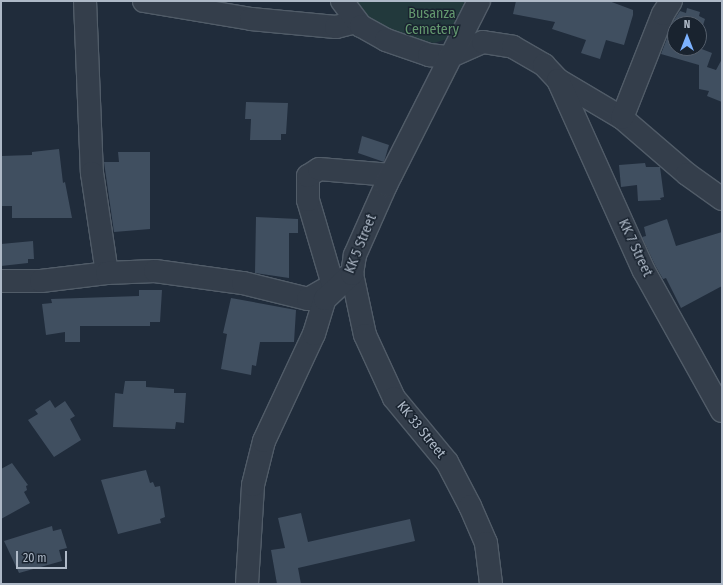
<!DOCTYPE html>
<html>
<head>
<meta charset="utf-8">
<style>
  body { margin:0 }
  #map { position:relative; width:723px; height:585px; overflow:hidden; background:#202c3b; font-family:"Fira Sans Condensed",sans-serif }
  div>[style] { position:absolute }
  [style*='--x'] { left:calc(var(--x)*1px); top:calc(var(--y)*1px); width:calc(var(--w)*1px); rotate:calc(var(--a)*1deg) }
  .green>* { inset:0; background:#22393c }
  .building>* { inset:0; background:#404f60 }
  .roads { filter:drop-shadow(1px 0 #515c68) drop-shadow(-1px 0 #515c68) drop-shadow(0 1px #515c68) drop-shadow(0 -1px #515c68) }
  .minor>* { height:22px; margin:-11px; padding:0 11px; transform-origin:11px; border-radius:11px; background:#343e4b }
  span { translate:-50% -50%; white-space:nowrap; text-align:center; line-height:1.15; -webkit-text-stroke:3px #19232f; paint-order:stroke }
  .park-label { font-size:14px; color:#64996f }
  .street-label { font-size:14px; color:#aeb9c7 }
  .frame { position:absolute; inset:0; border:2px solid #aeb9c7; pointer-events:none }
  .north { position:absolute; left:667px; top:16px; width:40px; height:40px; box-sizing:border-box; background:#19232f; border:1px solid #555f6c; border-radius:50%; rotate:0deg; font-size:11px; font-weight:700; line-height:16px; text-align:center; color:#aeb9c7 }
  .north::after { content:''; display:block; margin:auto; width:14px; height:18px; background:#7cb2ff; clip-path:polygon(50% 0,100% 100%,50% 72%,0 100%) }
  .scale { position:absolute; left:16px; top:551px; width:51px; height:18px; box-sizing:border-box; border:2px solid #aeb9c7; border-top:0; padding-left:5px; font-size:12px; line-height:14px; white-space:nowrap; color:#aeb9c7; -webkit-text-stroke:3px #19232f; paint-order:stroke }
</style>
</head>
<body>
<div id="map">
  <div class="green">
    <div style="clip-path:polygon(351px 1px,465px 1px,447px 39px,434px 43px,380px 30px)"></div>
  </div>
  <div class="building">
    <div style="clip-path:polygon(516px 1px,609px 1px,633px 10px,633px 15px,624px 45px,606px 40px,600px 59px,581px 53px,586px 40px,552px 29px,555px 22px,513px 14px)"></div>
    <div style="clip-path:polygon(687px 8px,700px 12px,699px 16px,705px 19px,699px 38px,699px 24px,675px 24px,675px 48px,699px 48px,712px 53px,707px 67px,716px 70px,722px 59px,722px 102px,707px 96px,709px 91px,699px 89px,699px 65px,661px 54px,674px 20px,680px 11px,686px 13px)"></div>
    <div style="clip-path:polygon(246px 102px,288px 103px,286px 134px,281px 134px,281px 140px,250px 140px,251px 119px,245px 119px)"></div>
    <div style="clip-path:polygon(362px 136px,389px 145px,384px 162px,358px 153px)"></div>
    <div style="clip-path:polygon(59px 149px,63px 183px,65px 182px,72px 218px,12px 218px,12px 206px,1px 206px,1px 156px,32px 155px,32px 152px)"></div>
    <div style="clip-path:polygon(118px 152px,150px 152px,150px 229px,114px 232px,104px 162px,119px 162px)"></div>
    <div style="clip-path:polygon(645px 163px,646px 167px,660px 167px,664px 197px,660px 198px,661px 200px,638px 201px,637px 185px,621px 187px,619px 165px)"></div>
    <div style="clip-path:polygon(256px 217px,298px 219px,298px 233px,289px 233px,289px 278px,255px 273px)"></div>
    <div style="clip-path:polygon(667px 219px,676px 246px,722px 232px,722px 286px,681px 308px,666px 278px,663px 279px,655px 265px,642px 237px,646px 236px,644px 227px)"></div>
    <div style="clip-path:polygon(33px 241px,34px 259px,28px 259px,28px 263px,1px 266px,1px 244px)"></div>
    <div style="clip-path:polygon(139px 290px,162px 290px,160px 322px,150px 322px,150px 326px,80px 326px,80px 342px,65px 342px,65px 332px,46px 335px,42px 304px,52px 303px,51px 299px,139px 296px)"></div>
    <div style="clip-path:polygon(231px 298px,296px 310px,294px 342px,260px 342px,256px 366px,252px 365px,251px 375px,221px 369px,227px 334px,223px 333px)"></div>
    <div style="clip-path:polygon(125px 381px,146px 381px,146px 387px,174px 389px,174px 393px,186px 393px,184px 423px,176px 422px,175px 429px,113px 427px,115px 393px,123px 394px)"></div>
    <div style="clip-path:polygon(50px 400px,55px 408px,65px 401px,75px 416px,70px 419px,81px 440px,54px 457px,28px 420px,38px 414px,35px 410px)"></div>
    <div style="clip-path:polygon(12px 463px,28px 485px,26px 486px,27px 490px,24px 492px,30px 503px,1px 519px,1px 469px)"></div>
    <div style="clip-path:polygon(146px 470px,150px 483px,153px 482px,155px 487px,160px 486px,165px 517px,160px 519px,161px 523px,118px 534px,101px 480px)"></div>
    <div style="clip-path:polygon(301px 513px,308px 542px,410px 519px,415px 541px,298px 568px,301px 584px,277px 584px,271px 550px,285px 548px,278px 518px)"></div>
    <div style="clip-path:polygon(52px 526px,53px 531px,61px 529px,67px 548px,59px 550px,62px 561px,19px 573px,4px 541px)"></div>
  </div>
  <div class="roads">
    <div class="minor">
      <div style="--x:85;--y:1;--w:172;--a:87.7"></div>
      <div style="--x:92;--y:173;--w:101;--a:81.5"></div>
      <div style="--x:144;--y:1;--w:109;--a:9.5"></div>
      <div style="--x:251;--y:19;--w:85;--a:5.4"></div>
      <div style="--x:336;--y:27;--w:21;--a:-14"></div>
      <div style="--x:342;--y:1;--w:31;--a:53"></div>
      <div style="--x:361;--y:26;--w:29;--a:29"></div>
      <div style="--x:386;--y:40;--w:46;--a:19.2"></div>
      <div style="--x:429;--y:55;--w:20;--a:6"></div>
      <div style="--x:449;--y:57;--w:37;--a:-24"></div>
      <div style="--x:483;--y:42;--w:30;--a:9"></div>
      <div style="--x:513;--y:47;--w:36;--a:30"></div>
      <div style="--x:544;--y:65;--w:21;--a:47"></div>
      <div style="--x:558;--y:80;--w:74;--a:30.7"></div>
      <div style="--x:622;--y:118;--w:86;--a:40.7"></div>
      <div style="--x:687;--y:174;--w:43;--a:35.5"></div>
      <div style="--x:558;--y:80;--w:209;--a:65.8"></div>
      <div style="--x:644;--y:271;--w:160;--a:60.9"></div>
      <div style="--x:622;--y:118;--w:112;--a:-68.5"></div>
      <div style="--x:663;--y:14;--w:15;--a:-58"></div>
      <div style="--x:1;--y:281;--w:40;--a:0"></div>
      <div style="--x:41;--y:281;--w:66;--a:-6.9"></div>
      <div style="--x:107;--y:273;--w:48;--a:-2.4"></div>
      <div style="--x:155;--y:271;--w:89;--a:7.8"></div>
      <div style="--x:243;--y:283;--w:67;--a:13.8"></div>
      <div style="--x:308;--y:299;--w:51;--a:-29.6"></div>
      <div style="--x:352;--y:274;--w:62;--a:78"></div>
      <div style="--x:365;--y:335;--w:69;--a:65.3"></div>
      <div style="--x:394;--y:398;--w:83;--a:50.4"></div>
      <div style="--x:447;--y:462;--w:50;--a:62.4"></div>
      <div style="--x:470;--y:506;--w:40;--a:66.6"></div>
      <div style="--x:486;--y:543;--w:41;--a:83"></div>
      <div style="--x:333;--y:285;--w:89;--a:-106.4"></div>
      <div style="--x:308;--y:200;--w:24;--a:-90"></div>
      <div style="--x:308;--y:176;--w:13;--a:-32"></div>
      <div style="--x:319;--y:169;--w:72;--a:4.8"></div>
      <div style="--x:247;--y:584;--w:99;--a:-86.5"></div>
      <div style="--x:253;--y:485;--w:45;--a:-76"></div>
      <div style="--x:264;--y:441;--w:118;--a:-65"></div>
      <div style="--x:314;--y:334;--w:37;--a:-73"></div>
      <div style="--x:325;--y:299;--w:37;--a:-43"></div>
      <div style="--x:352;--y:274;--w:19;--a:-81"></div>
      <div style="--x:355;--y:255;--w:77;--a:-66.1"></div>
      <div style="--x:386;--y:185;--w:206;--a:-63.2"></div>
    </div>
  </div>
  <div class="park-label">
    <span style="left:432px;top:22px">Busanza<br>Cemetery</span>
  </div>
  <div class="street-label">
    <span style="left:361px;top:244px;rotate:-68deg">KK 5 Street</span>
    <span style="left:635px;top:248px;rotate:65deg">KK 7 Street</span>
    <span style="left:421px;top:430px;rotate:51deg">KK 33 Street</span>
  </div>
  <div class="frame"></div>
  <div class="north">N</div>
  <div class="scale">20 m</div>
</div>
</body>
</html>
